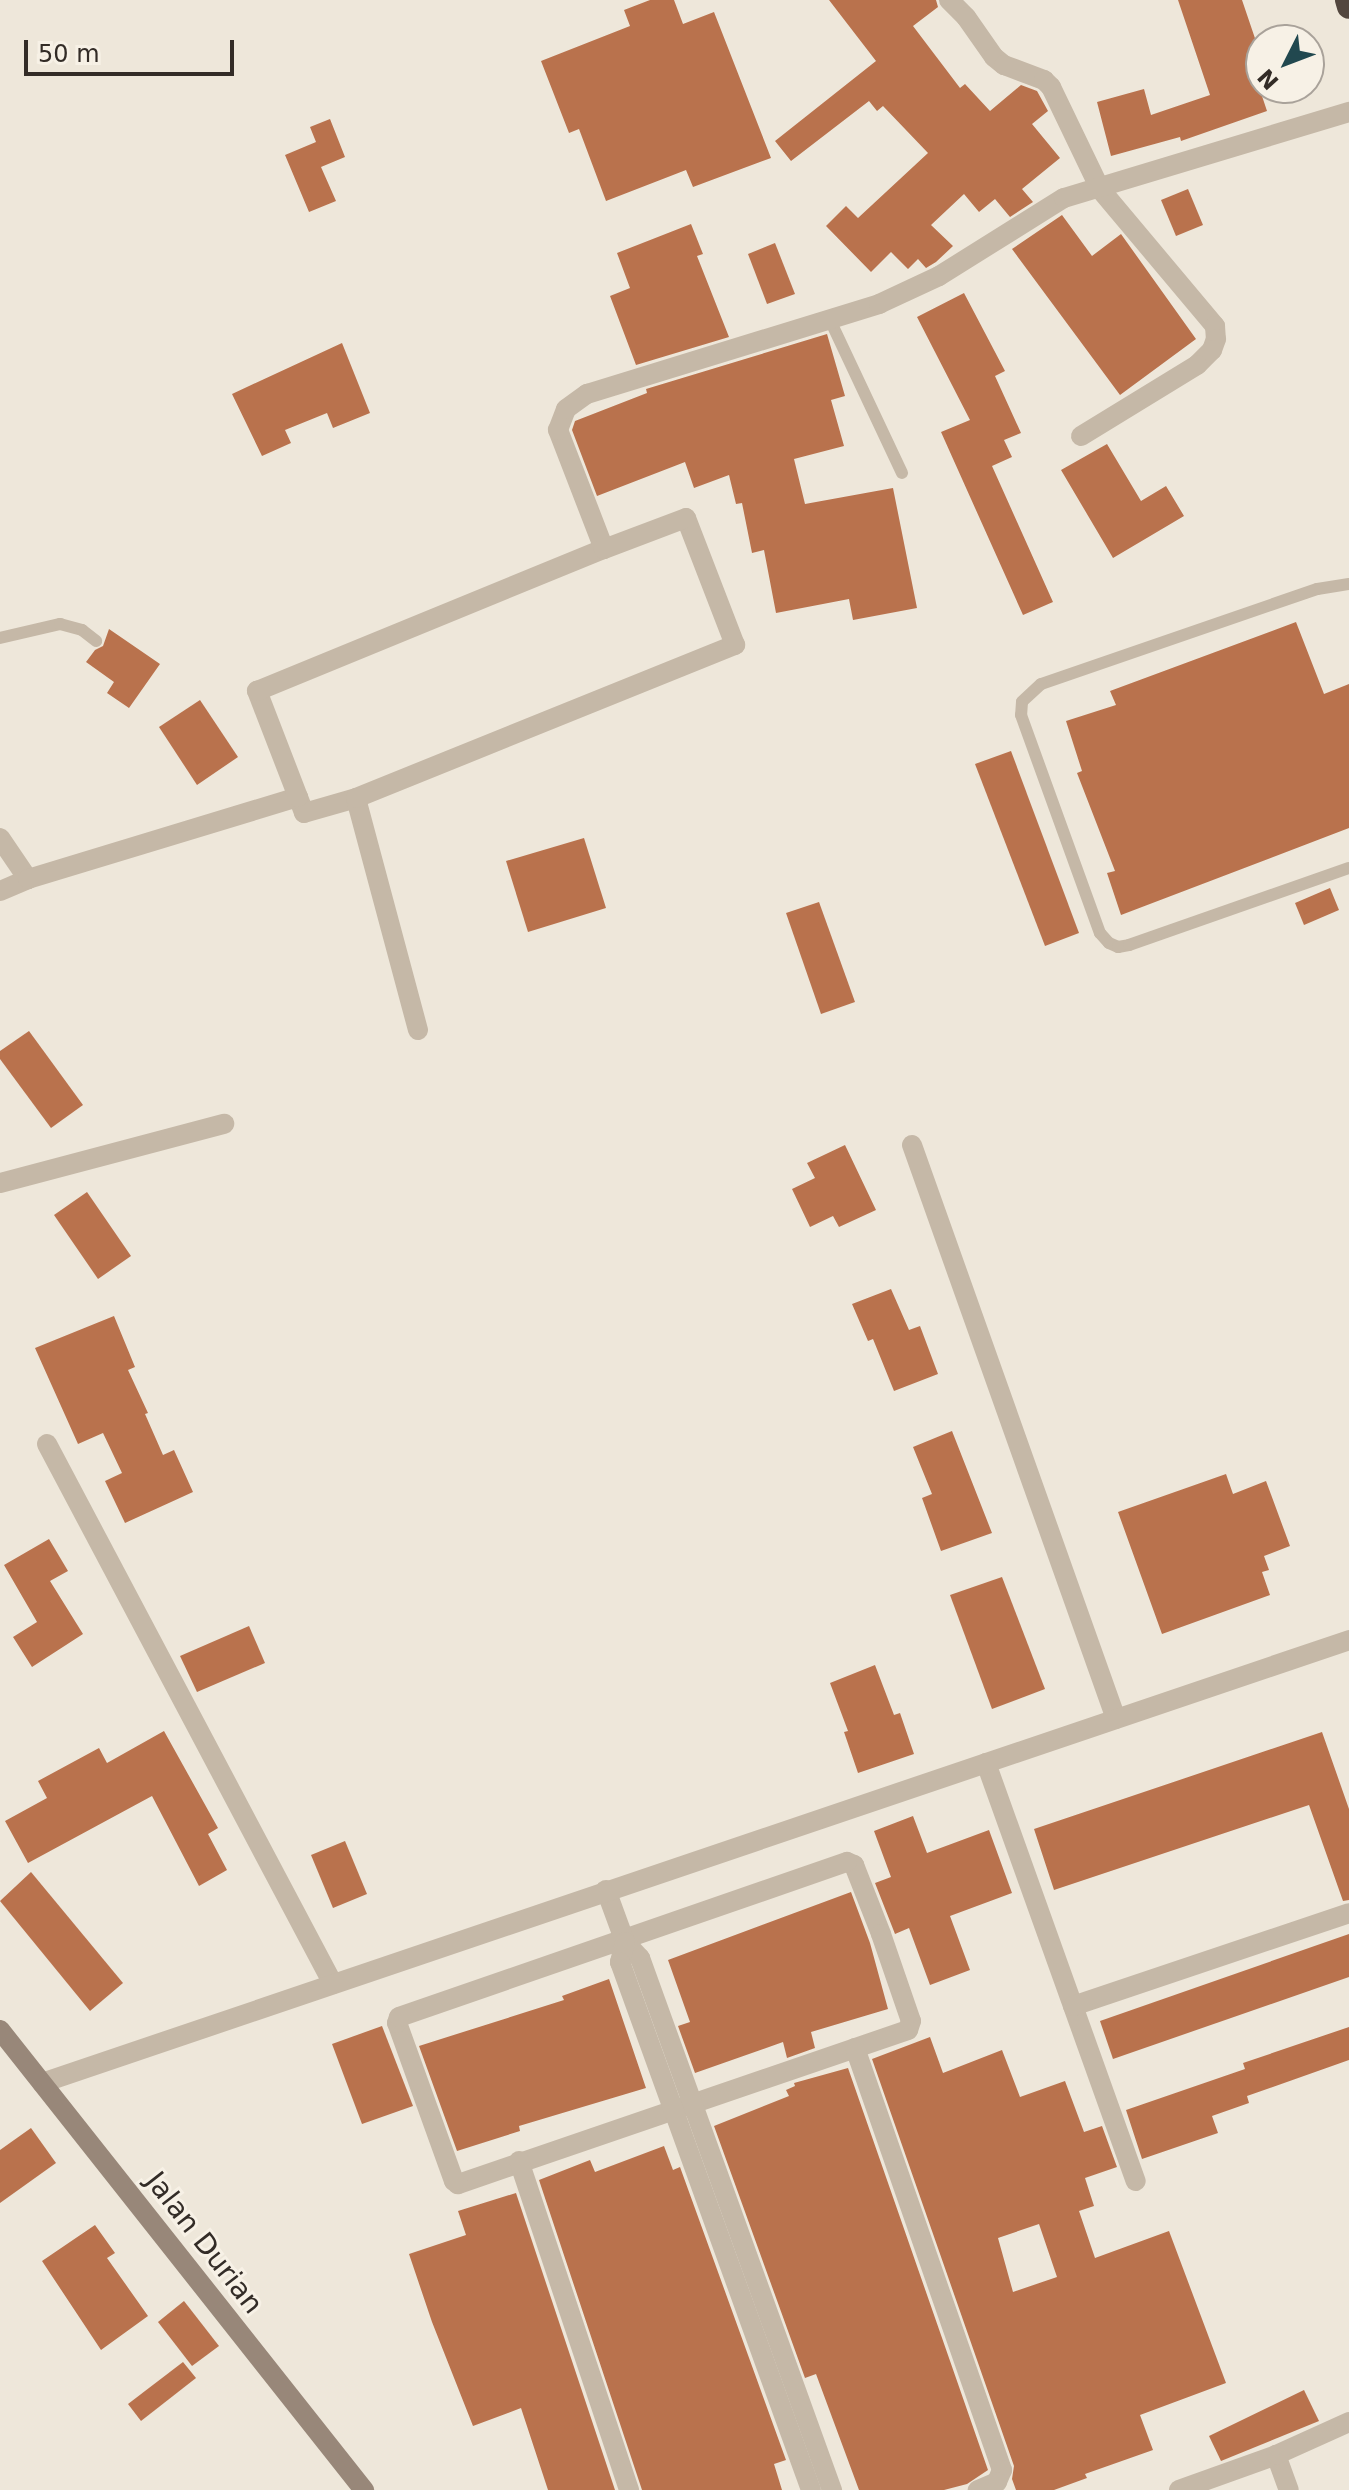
<!DOCTYPE html>
<html>
<head>
<meta charset="utf-8">
<style>
  body { margin:0 }
  #map { position:relative; width:1349px; height:2490px; overflow:hidden; background:#eee7da; font-family:"DejaVu Sans",sans-serif }
  div>[style] { position:absolute }
  [style*='--x'] { left:calc(var(--x)*1px); top:calc(var(--y)*1px); width:calc(var(--w)*1px); rotate:calc(var(--a)*1deg) }
  .building>* { inset:0; background:#b9724d }
  .lane>* { height:12px; margin:-6px; padding:0 6px; transform-origin:6px; border-radius:6px; background:#c5b8a7 }
  .street>* { height:20px; margin:-10px; padding:0 10px; transform-origin:10px; border-radius:10px; background:#c5b8a7 }
  .secondary>* { height:20px; margin:-10px; padding:0 10px; transform-origin:10px; border-radius:10px; background:#988779 }
  .highway>* { height:24px; margin:-12px; padding:0 12px; transform-origin:12px; border-radius:12px; background:#53473f }
  span { translate:-50% -50%; white-space:nowrap; text-align:center; line-height:1.15; -webkit-text-stroke:6px #f7f1e6; paint-order:stroke }
  .street-label { font-size:28px; color:#332c27 }
  .north { position:absolute; left:1245px; top:24px; width:80px; height:80px; box-sizing:border-box; background:#f7f1e6; border:2px solid #a9a29a; border-radius:50%; rotate:228deg; font-size:22px; font-weight:700; line-height:32px; text-align:center; color:#332c27 }
  .north::after { content:''; display:block; margin:auto; width:28px; height:36px; background:#21484f; clip-path:polygon(50% 0,100% 100%,50% 72%,0 100%) }
  .scale { position:absolute; left:24px; top:40px; width:210px; height:36px; box-sizing:border-box; border:4px solid #332c27; border-top:0; padding-left:10px; font-size:24px; line-height:28px; white-space:nowrap; color:#332c27; -webkit-text-stroke:6px #f7f1e6; paint-order:stroke }
</style>
</head>
<body>
<div id="map">
  <div class="building">
    <div style="clip-path:polygon(650px 0,674px 0,683px 24px,714px 12px,771px 158px,693px 187px,686px 170px,606px 201px,579px 129px,569px 133px,541px 61px,630px 26px,624px 10px)"></div>
    <div style="clip-path:polygon(829px 0,936px 0,938px 7px,913px 26px,960px 88px,965px 84px,990px 111px,1021px 85px,1037px 91px,1048px 111px,1032px 124px,1060px 158px,1022px 189px,1033px 202px,1010px 217px,995px 199px,979px 212px,964px 194px,931px 225px,953px 246px,936px 262px,926px 268px,918px 259px,908px 269px,891px 252px,871px 272px,826px 226px,846px 206px,858px 218px,928px 153px,883px 106px,877px 111px,869px 101px,791px 161px,775px 141px,876px 61px)"></div>
    <div style="clip-path:polygon(1178px 0,1242px 0,1261px 56px,1260px 90px,1267px 111px,1181px 141px,1180px 137px,1111px 156px,1097px 102px,1144px 89px,1151px 115px,1210px 95px)"></div>
    <div style="clip-path:polygon(330px 119px,345px 157px,321px 167px,336px 201px,309px 212px,285px 155px,316px 142px,310px 127px)"></div>
    <div style="clip-path:polygon(1188px 189px,1203px 225px,1176px 236px,1161px 200px)"></div>
    <div style="clip-path:polygon(1062px 215px,1092px 256px,1121px 234px,1196px 339px,1120px 395px,1012px 249px)"></div>
    <div style="clip-path:polygon(691px 224px,703px 254px,697px 256px,729px 337px,636px 365px,610px 296px,630px 288px,617px 253px)"></div>
    <div style="clip-path:polygon(775px 243px,795px 294px,767px 304px,748px 254px)"></div>
    <div style="clip-path:polygon(964px 293px,1005px 371px,995px 376px,1021px 433px,1004px 440px,1012px 457px,992px 466px,1053px 602px,1023px 615px,941px 432px,970px 420px,917px 317px)"></div>
    <div style="clip-path:polygon(827px 334px,845px 396px,831px 400px,844px 446px,794px 459px,805px 504px,893px 488px,917px 608px,853px 620px,849px 599px,776px 613px,764px 550px,752px 553px,742px 503px,736px 504px,729px 475px,694px 488px,685px 462px,597px 496px,572px 430px,575px 421px,647px 393px,646px 389px)"></div>
    <div style="clip-path:polygon(342px 343px,370px 413px,333px 428px,327px 413px,285px 430px,291px 443px,262px 456px,232px 394px)"></div>
    <div style="clip-path:polygon(1107px 444px,1141px 501px,1166px 486px,1184px 516px,1113px 558px,1061px 470px)"></div>
    <div style="clip-path:polygon(1296px 622px,1324px 694px,1349px 684px,1349px 828px,1121px 915px,1107px 873px,1115px 871px,1077px 773px,1082px 771px,1066px 721px,1116px 705px,1110px 691px)"></div>
    <div style="clip-path:polygon(109px 629px,160px 664px,129px 708px,107px 693px,114px 682px,86px 662px,95px 650px,103px 646px)"></div>
    <div style="clip-path:polygon(200px 700px,238px 757px,197px 785px,159px 727px)"></div>
    <div style="clip-path:polygon(1011px 751px,1079px 933px,1045px 946px,975px 764px)"></div>
    <div style="clip-path:polygon(584px 838px,606px 908px,528px 932px,506px 861px)"></div>
    <div style="clip-path:polygon(1330px 888px,1339px 910px,1304px 925px,1295px 903px)"></div>
    <div style="clip-path:polygon(819px 902px,855px 1002px,821px 1014px,786px 913px)"></div>
    <div style="clip-path:polygon(29px 1031px,83px 1105px,51px 1128px,0 1059px,0 1051px)"></div>
    <div style="clip-path:polygon(845px 1145px,876px 1210px,839px 1227px,833px 1216px,810px 1227px,792px 1189px,815px 1178px,807px 1163px)"></div>
    <div style="clip-path:polygon(87px 1192px,131px 1256px,98px 1279px,54px 1215px)"></div>
    <div style="clip-path:polygon(891px 1289px,909px 1330px,920px 1326px,938px 1374px,894px 1391px,873px 1339px,868px 1341px,852px 1304px)"></div>
    <div style="clip-path:polygon(114px 1316px,135px 1367px,128px 1370px,148px 1413px,145px 1414px,163px 1455px,174px 1450px,193px 1492px,125px 1523px,105px 1481px,122px 1473px,103px 1433px,78px 1444px,35px 1348px)"></div>
    <div style="clip-path:polygon(952px 1431px,992px 1533px,941px 1551px,922px 1498px,932px 1494px,913px 1447px)"></div>
    <div style="clip-path:polygon(1226px 1474px,1233px 1494px,1266px 1481px,1290px 1546px,1264px 1556px,1269px 1570px,1262px 1572px,1270px 1595px,1162px 1634px,1118px 1512px)"></div>
    <div style="clip-path:polygon(49px 1539px,68px 1571px,50px 1581px,83px 1634px,32px 1667px,13px 1637px,37px 1622px,4px 1565px)"></div>
    <div style="clip-path:polygon(1002px 1577px,1045px 1689px,992px 1709px,950px 1595px)"></div>
    <div style="clip-path:polygon(249px 1626px,265px 1663px,197px 1692px,180px 1656px)"></div>
    <div style="clip-path:polygon(875px 1665px,894px 1715px,900px 1713px,914px 1754px,858px 1773px,844px 1732px,848px 1731px,830px 1683px)"></div>
    <div style="clip-path:polygon(164px 1731px,218px 1828px,208px 1834px,227px 1870px,199px 1886px,152px 1796px,28px 1863px,5px 1821px,47px 1798px,38px 1781px,99px 1748px,107px 1763px)"></div>
    <div style="clip-path:polygon(1322px 1732px,1349px 1809px,1349px 1900px,1343px 1901px,1309px 1805px,1054px 1890px,1034px 1829px)"></div>
    <div style="clip-path:polygon(913px 1816px,927px 1853px,989px 1830px,1012px 1893px,950px 1916px,970px 1970px,930px 1985px,909px 1928px,895px 1934px,875px 1883px,891px 1877px,874px 1831px)"></div>
    <div style="clip-path:polygon(345px 1841px,367px 1894px,333px 1908px,311px 1855px)"></div>
    <div style="clip-path:polygon(31px 1872px,123px 1983px,90px 2011px,0 1901px)"></div>
    <div style="clip-path:polygon(851px 1892px,870px 1943px,888px 2009px,811px 2032px,815px 2048px,787px 2058px,783px 2042px,695px 2073px,678px 2026px,690px 2022px,668px 1960px)"></div>
    <div style="clip-path:polygon(1349px 1934px,1349px 1977px,1113px 2059px,1100px 2021px)"></div>
    <div style="clip-path:polygon(609px 1979px,646px 2088px,519px 2126px,520px 2131px,457px 2151px,419px 2046px,564px 2000px,562px 1996px)"></div>
    <div style="clip-path:polygon(382px 2026px,413px 2106px,362px 2124px,332px 2044px)"></div>
    <div style="clip-path:polygon(1349px 2027px,1349px 2060px,1247px 2096px,1249px 2103px,1212px 2116px,1218px 2133px,1142px 2159px,1126px 2110px,1245px 2069px,1243px 2063px)"></div>
    <div style="clip-path:polygon(evenodd,930px 2037px,943px 2073px,1002px 2050px,1020px 2097px,1065px 2081px,1084px 2132px,1102px 2126px,1117px 2167px,1085px 2178px,1094px 2206px,1079px 2211px,1095px 2258px,1169px 2231px,1226px 2383px,1140px 2415px,1153px 2450px,1085px 2474px,1087px 2478px,1054px 2490px,1016px 2490px,1012px 2479px,1014px 2466px,872px 2059px,930px 2037px,1039px 2224px,1057px 2277px,1013px 2292px,998px 2238px,1039px 2224px)"></div>
    <div style="clip-path:polygon(848px 2068px,988px 2470px,967px 2484px,944px 2490px,859px 2490px,816px 2374px,805px 2378px,714px 2126px,789px 2096px,786px 2090px,795px 2086px,794px 2083px)"></div>
    <div style="clip-path:polygon(31px 2128px,56px 2163px,0 2203px,0 2150px)"></div>
    <div style="clip-path:polygon(664px 2146px,673px 2170px,680px 2167px,786px 2460px,774px 2464px,782px 2490px,642px 2490px,539px 2180px,590px 2160px,595px 2172px)"></div>
    <div style="clip-path:polygon(516px 2193px,615px 2490px,548px 2490px,521px 2408px,473px 2426px,432px 2322px,409px 2254px,466px 2235px,458px 2211px)"></div>
    <div style="clip-path:polygon(95px 2225px,115px 2253px,107px 2258px,148px 2316px,101px 2350px,42px 2261px)"></div>
    <div style="clip-path:polygon(184px 2301px,219px 2346px,192px 2366px,158px 2322px)"></div>
    <div style="clip-path:polygon(183px 2362px,196px 2378px,141px 2421px,128px 2404px)"></div>
    <div style="clip-path:polygon(1304px 2390px,1319px 2421px,1221px 2461px,1209px 2436px)"></div>
  </div>
  <div class="lane">
    <div style="--x:830;--y:320;--w:169;--a:64.8"></div>
    <div style="--x:1349;--y:584;--w:32;--a:171"></div>
    <div style="--x:1317;--y:589;--w:292;--a:161"></div>
    <div style="--x:1041;--y:684;--w:26;--a:137"></div>
    <div style="--x:1022;--y:702;--w:13;--a:94"></div>
    <div style="--x:1021;--y:715;--w:232;--a:70.1"></div>
    <div style="--x:1100;--y:933;--w:13;--a:48"></div>
    <div style="--x:1109;--y:943;--w:10;--a:24"></div>
    <div style="--x:1118;--y:947;--w:11;--a:-10"></div>
    <div style="--x:1129;--y:945;--w:233;--a:-19.3"></div>
    <div style="--x:0;--y:638;--w:62;--a:-13.1"></div>
    <div style="--x:60;--y:624;--w:23;--a:15"></div>
    <div style="--x:82;--y:630;--w:18;--a:38"></div>
  </div>
  <div class="street">
    <div style="--x:949;--y:0;--w:24;--a:45"></div>
    <div style="--x:966;--y:17;--w:49;--a:55"></div>
    <div style="--x:994;--y:57;--w:13;--a:39"></div>
    <div style="--x:1004;--y:65;--w:43;--a:20.6"></div>
    <div style="--x:1044;--y:80;--w:10;--a:45"></div>
    <div style="--x:1051;--y:87;--w:113;--a:64.3"></div>
    <div style="--x:1100;--y:189;--w:179;--a:50"></div>
    <div style="--x:1215;--y:326;--w:13;--a:86"></div>
    <div style="--x:1216;--y:339;--w:12;--a:110"></div>
    <div style="--x:1212;--y:350;--w:21;--a:135"></div>
    <div style="--x:1197;--y:365;--w:136;--a:148.5"></div>
    <div style="--x:298;--y:797;--w:17;--a:69"></div>
    <div style="--x:304;--y:813;--w:54;--a:-16.1"></div>
    <div style="--x:0;--y:838;--w:50;--a:55.7"></div>
    <div style="--x:0;--y:891;--w:30;--a:-23"></div>
    <div style="--x:28;--y:879;--w:282;--a:-16.9"></div>
    <div style="--x:298;--y:797;--w:114;--a:-111.1"></div>
    <div style="--x:257;--y:691;--w:375;--a:-22.3"></div>
    <div style="--x:604;--y:549;--w:128;--a:-111.1"></div>
    <div style="--x:558;--y:430;--w:22;--a:-69"></div>
    <div style="--x:566;--y:409;--w:26;--a:-36"></div>
    <div style="--x:587;--y:394;--w:306;--a:-17.1"></div>
    <div style="--x:879;--y:304;--w:66;--a:-25"></div>
    <div style="--x:939;--y:276;--w:147;--a:-32"></div>
    <div style="--x:1064;--y:198;--w:298;--a:-16.8"></div>
    <div style="--x:418;--y:1030;--w:240;--a:-105"></div>
    <div style="--x:356;--y:798;--w:409;--a:-22"></div>
    <div style="--x:735;--y:645;--w:136;--a:-111.1"></div>
    <div style="--x:686;--y:518;--w:88;--a:159.3"></div>
    <div style="--x:912;--y:1145;--w:609;--a:70.43"></div>
    <div style="--x:0;--y:1183;--w:232;--a:-14.8"></div>
    <div style="--x:47;--y:1444;--w:611;--a:62.09"></div>
    <div style="--x:986;--y:1763;--w:444;--a:70.3"></div>
    <div style="--x:847;--y:1862;--w:8;--a:23"></div>
    <div style="--x:854;--y:1865;--w:74;--a:68.6"></div>
    <div style="--x:881;--y:1934;--w:92;--a:71"></div>
    <div style="--x:911;--y:2021;--w:9;--a:108"></div>
    <div style="--x:908;--y:2030;--w:476;--a:161.1"></div>
    <div style="--x:458;--y:2184;--w:5;--a:-143"></div>
    <div style="--x:454;--y:2181;--w:168;--a:-109.8"></div>
    <div style="--x:397;--y:2023;--w:6;--a:-72"></div>
    <div style="--x:399;--y:2017;--w:474;--a:-19.1"></div>
    <div style="--x:606;--y:1890;--w:55;--a:69.9"></div>
    <div style="--x:625;--y:1942;--w:22;--a:47"></div>
    <div style="--x:640;--y:1958;--w:566;--a:70.16"></div>
    <div style="--x:625;--y:1942;--w:21;--a:104"></div>
    <div style="--x:620;--y:1962;--w:561;--a:70.11"></div>
    <div style="--x:1073;--y:2006;--w:291;--a:-18.6"></div>
    <div style="--x:855;--y:2048;--w:447;--a:70.8"></div>
    <div style="--x:1002;--y:2470;--w:13;--a:113"></div>
    <div style="--x:997;--y:2482;--w:21;--a:157"></div>
    <div style="--x:42;--y:2083;--w:1380;--a:-18.72"></div>
    <div style="--x:519;--y:2161;--w:347;--a:71.5"></div>
    <div style="--x:1276;--y:2455;--w:37;--a:70"></div>
    <div style="--x:1179;--y:2490;--w:103;--a:-19.8"></div>
    <div style="--x:1276;--y:2455;--w:80;--a:-24.3"></div>
  </div>
  <div class="secondary">
    <div style="--x:0;--y:2030;--w:587;--a:51.65"></div>
  </div>
  <div class="highway">
    <div style="--x:1347;--y:0;--w:7;--a:74"></div>
  </div>
  <div class="street-label">
    <span style="left:204px;top:2243px;rotate:52deg">Jalan Durian</span>
  </div>
  <div class="north">N</div>
  <div class="scale">50 m</div>
</div>
</body>
</html>
